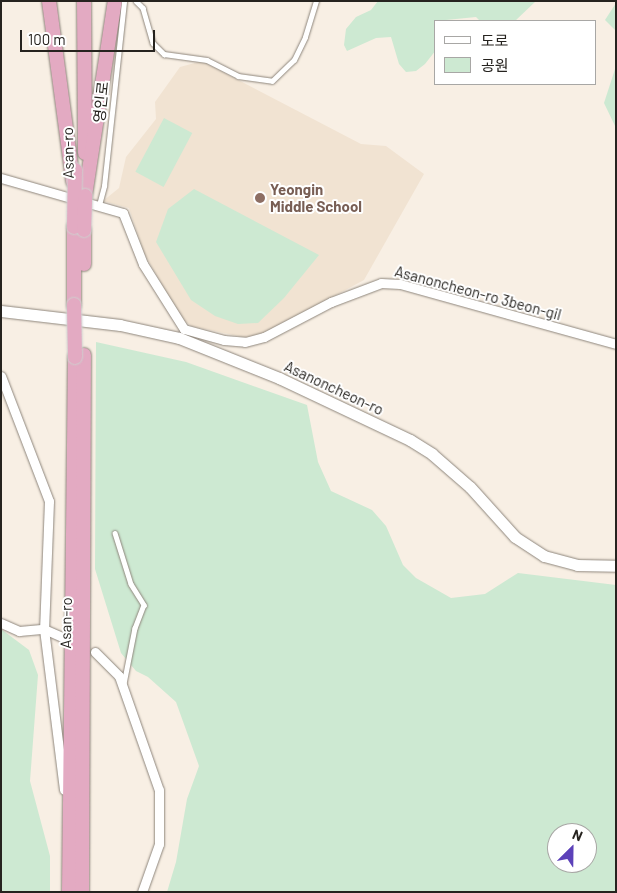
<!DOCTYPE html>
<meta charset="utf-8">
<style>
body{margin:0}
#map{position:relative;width:617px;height:893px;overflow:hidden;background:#f8efe4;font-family:Barlow,"Noto Sans KR",sans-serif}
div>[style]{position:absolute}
.built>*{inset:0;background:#f1e3d2}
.green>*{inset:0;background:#cde9d2;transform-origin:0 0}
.roads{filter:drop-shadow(0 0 1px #8e867c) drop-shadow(0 0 1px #8e867c)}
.service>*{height:4.5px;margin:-2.25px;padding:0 2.25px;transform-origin:2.25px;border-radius:2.25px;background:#fff}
.minor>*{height:9px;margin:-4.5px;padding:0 4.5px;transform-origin:4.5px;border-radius:4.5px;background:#fff}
.secondary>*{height:11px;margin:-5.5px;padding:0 5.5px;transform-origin:5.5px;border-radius:5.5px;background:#fff}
.trunk>*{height:14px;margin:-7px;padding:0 7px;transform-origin:7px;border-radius:7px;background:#e3aac2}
.bridges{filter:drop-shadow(0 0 1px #cfcfce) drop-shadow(0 0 1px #cfcfce)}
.trunk-bridge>*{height:14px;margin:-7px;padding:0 7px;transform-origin:7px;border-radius:7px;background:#e3aac2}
.dots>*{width:14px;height:14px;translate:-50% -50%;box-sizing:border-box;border:2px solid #fff;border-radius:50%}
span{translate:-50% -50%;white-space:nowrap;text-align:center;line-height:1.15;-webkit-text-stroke:4px #fff;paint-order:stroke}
.street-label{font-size:15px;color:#26231f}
.education-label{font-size:15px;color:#785e54;font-weight:700}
.left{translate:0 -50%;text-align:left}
.frame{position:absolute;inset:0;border:2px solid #26231f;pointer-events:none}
.legend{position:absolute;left:434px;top:20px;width:162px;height:65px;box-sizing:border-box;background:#fff;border:1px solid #a8a7a5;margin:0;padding:6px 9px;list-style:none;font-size:15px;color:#26231f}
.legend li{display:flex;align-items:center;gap:10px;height:25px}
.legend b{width:25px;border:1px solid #a8a7a5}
.north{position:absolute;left:547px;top:823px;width:50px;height:50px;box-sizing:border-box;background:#fff;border:1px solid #a8a7a5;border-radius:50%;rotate:23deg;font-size:14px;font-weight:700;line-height:20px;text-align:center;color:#26231f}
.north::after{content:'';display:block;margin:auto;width:18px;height:22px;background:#5c41b9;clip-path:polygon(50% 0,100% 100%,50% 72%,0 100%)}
.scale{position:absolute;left:20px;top:30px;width:135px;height:22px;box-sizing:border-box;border:2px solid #26231f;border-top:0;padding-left:6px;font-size:15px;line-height:18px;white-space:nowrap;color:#26231f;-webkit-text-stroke:4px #fff;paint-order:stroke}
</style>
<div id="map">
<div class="built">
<i style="clip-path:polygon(202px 61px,361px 144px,386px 146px,424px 174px,364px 280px,264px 334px,247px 338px,191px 326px,180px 317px,144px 253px,129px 208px,103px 201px,119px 188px,126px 157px,156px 119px,155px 102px,180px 67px)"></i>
</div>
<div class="green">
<i style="clip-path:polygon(378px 1px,536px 1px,515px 21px,480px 21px,476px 17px,436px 21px,436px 50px,425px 64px,416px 71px,406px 72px,399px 64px,391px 37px,376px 38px,347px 51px,344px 45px,346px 29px,356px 17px,371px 10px)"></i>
<i style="clip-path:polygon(616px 3px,616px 31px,605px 20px)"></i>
<i style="clip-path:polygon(616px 66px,616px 128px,604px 103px)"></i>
<i style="left:164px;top:118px;width:32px;height:61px;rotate:28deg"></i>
<i style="clip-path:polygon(194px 189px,319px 255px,284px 298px,258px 323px,238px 324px,215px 316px,191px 300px,156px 242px,168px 209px)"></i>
<i style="clip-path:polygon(evenodd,96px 342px,186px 362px,307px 405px,318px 462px,331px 491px,372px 510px,386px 526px,403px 565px,416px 578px,451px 598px,485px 594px,518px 573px,616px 585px,616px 892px,167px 892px,176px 862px,187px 799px,199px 766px,176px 702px,148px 677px,136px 671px,121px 653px,95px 569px,96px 342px,557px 833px,587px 833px,587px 863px,557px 863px,557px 833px)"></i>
<i style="clip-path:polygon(1px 629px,29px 650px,38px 675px,30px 781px,50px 856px,50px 892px,1px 892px)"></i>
</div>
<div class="roads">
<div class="service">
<i style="left:136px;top:1px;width:10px;rotate:45deg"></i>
<i style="left:143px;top:8px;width:36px;rotate:74deg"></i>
<i style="left:153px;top:43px;width:16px;rotate:45deg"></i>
<i style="left:164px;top:54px;width:43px;rotate:7.9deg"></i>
<i style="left:207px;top:60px;width:35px;rotate:27deg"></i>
<i style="left:238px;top:76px;width:34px;rotate:8deg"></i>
<i style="left:272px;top:81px;width:30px;rotate:-44deg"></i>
<i style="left:294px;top:60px;width:25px;rotate:-64deg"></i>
<i style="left:305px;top:37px;width:38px;rotate:-73deg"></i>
<i style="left:99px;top:205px;width:20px;rotate:-75deg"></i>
<i style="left:104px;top:186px;width:186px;rotate:-83.8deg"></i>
<i style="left:115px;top:533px;width:53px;rotate:72.6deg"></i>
<i style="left:131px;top:584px;width:25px;rotate:58deg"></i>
<i style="left:144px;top:605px;width:25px;rotate:111deg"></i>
<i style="left:135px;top:628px;width:57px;rotate:101.1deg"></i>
</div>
<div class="minor">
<i style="left:1px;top:178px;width:127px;rotate:16deg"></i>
<i style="left:123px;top:213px;width:55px;rotate:68.6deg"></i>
<i style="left:143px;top:264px;width:77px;rotate:57.8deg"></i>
<i style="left:184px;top:329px;width:41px;rotate:15.4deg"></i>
<i style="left:224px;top:340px;width:21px;rotate:5deg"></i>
<i style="left:245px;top:342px;width:20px;rotate:-15deg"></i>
<i style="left:264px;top:337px;width:76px;rotate:-27.6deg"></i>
<i style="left:331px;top:302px;width:53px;rotate:-20.8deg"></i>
<i style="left:381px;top:283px;width:19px;rotate:3deg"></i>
<i style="left:400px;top:284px;width:224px;rotate:15.5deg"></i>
<i style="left:1px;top:376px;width:134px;rotate:69deg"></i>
<i style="left:49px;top:501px;width:128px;rotate:92.2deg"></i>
<i style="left:44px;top:629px;width:162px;rotate:82.9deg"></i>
<i style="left:1px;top:623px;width:20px;rotate:24deg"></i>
<i style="left:19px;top:631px;width:25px;rotate:-5deg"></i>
<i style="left:44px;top:629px;width:22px;rotate:24deg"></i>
<i style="left:95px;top:652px;width:34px;rotate:45deg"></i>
<i style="left:119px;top:676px;width:121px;rotate:70.7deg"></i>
<i style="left:159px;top:790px;width:54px;rotate:90deg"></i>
<i style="left:159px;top:844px;width:51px;rotate:109.5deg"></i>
</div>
<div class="secondary">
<i style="left:1px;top:311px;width:120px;rotate:6.7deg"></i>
<i style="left:120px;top:325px;width:60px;rotate:12.4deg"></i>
<i style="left:179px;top:338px;width:108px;rotate:21.8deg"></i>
<i style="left:279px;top:378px;width:145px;rotate:25.3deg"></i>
<i style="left:410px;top:440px;width:26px;rotate:32deg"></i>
<i style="left:432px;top:454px;width:50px;rotate:41deg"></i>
<i style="left:470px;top:487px;width:67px;rotate:48deg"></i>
<i style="left:515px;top:537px;width:35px;rotate:33deg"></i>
<i style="left:544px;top:556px;width:34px;rotate:15deg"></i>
<i style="left:577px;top:565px;width:39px;rotate:1deg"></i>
</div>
<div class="trunk">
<i style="left:49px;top:1px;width:182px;rotate:82.4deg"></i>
<i style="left:84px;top:1px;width:152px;rotate:89.6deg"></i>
<i style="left:85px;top:196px;width:197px;rotate:-81.3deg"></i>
<i style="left:84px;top:264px;width:34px;rotate:-90deg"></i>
<i style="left:74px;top:305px;width:78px;rotate:-90deg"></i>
<i style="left:69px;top:892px;width:535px;rotate:-89.36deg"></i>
<i style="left:82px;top:892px;width:537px;rotate:-89.79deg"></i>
</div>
</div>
<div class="bridges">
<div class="trunk-bridge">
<i style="left:74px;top:227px;width:57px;rotate:-89deg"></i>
<i style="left:84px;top:230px;width:34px;rotate:-88deg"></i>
<i style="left:74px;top:305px;width:52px;rotate:88.9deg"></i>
</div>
</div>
<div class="dots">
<i style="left:260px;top:198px;background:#8d6e63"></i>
</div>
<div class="street-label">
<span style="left:101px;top:102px;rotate:-84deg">영인로</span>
<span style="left:68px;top:153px;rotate:-91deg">Asan-ro</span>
<span style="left:478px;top:293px;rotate:15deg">Asanoncheon-ro 3beon-gil</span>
<span style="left:334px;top:388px;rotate:25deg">Asanoncheon-ro</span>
<span style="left:66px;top:623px;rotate:-89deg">Asan-ro</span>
</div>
<div class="education-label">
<span class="left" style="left:270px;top:198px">Yeongin<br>Middle School</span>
</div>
<div class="frame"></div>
<ul class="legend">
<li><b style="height:6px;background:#fff"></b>도로</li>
<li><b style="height:14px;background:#cde9d2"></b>공원</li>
</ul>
<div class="north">N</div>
<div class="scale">100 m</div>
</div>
